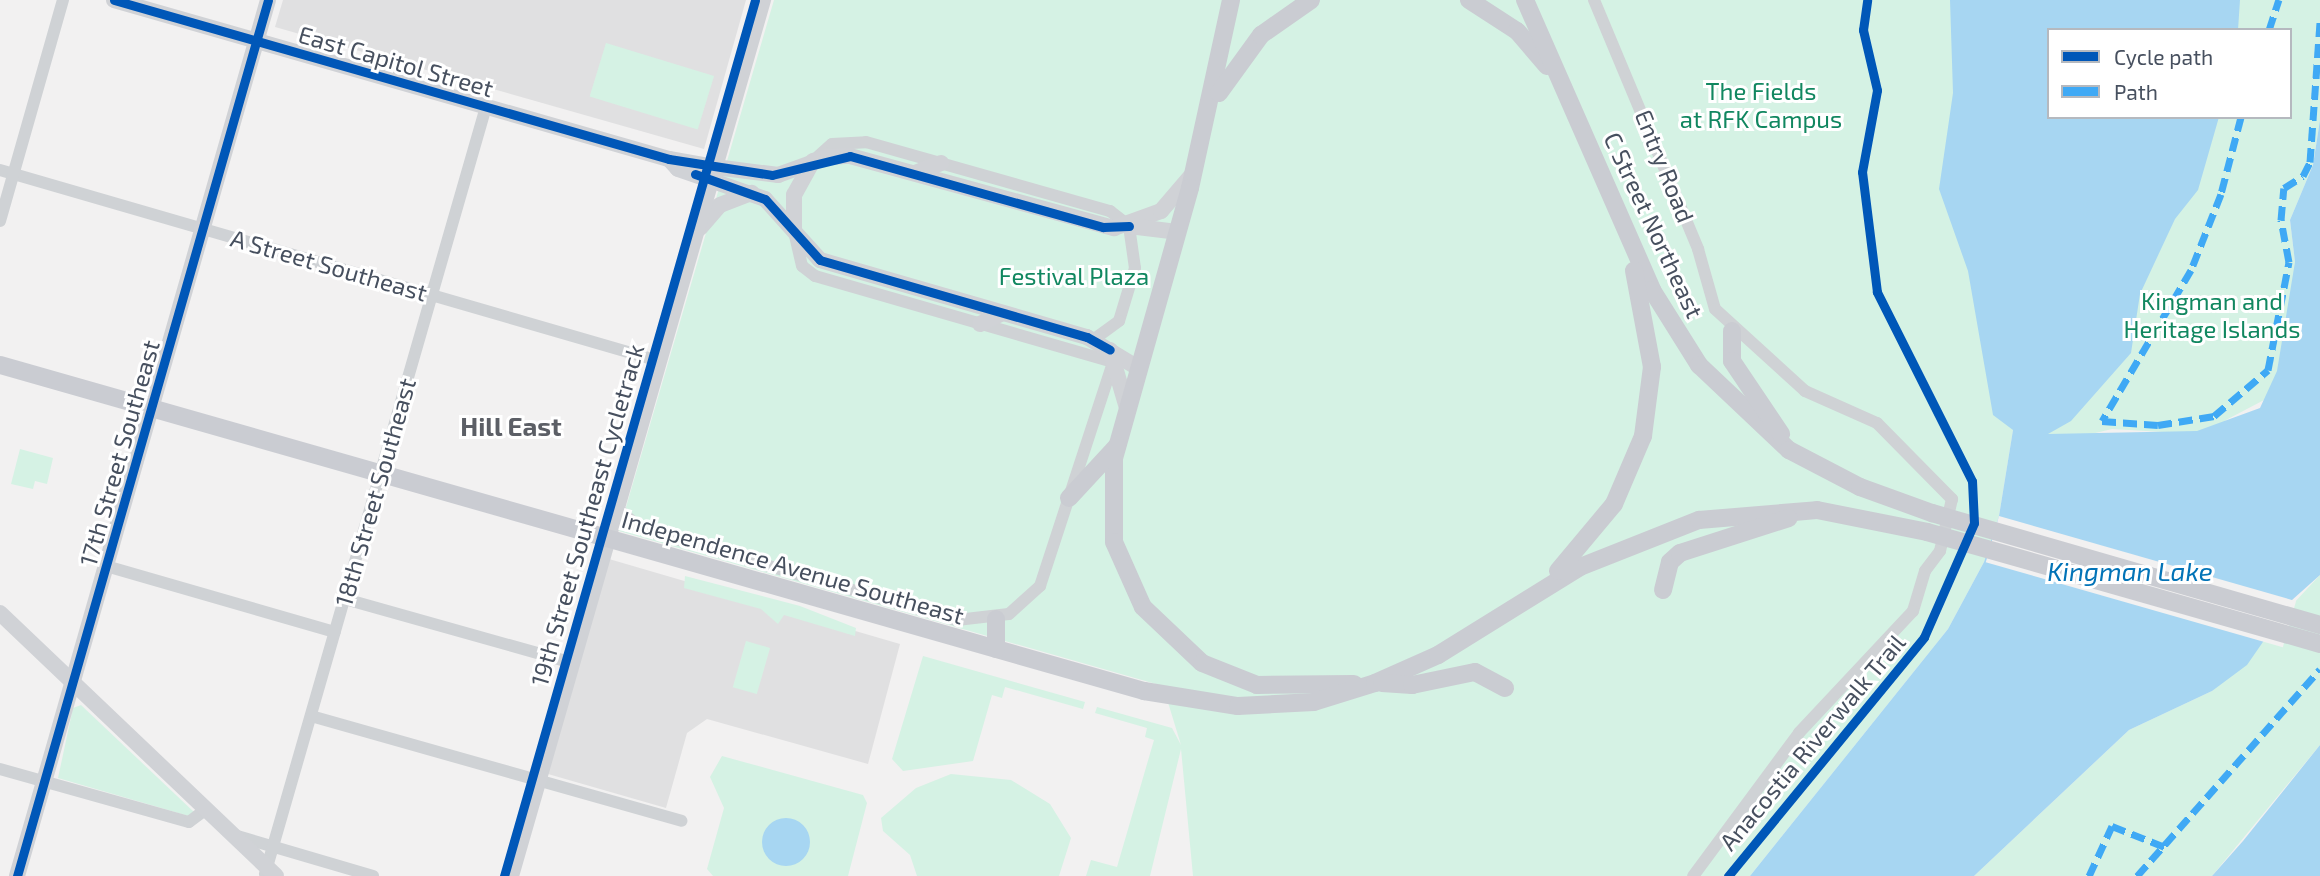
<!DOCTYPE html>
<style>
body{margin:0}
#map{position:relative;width:2320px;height:876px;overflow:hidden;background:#f2f1f1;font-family:"Exo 2",sans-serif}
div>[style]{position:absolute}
.education>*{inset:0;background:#e0e0e1}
.green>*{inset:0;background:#d5f2e4;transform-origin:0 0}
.water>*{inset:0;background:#a7d6f2}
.round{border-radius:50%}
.pier>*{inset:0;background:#f2f1f1;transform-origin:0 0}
.street>*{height:12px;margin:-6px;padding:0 6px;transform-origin:6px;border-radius:6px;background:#cfd2d5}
.secondary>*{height:16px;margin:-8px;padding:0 8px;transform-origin:8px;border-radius:8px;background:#d0d2d6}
.primary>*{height:18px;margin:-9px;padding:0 9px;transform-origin:9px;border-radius:9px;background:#caccd2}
.primary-bridge>*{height:18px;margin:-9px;padding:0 9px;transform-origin:9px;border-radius:9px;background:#caccd2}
.quiet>*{height:7px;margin-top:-3.5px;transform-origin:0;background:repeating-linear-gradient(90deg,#3fa9f5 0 14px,transparent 0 21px)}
.cycleway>*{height:9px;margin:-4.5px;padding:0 4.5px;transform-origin:4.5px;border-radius:4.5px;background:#0057b8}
span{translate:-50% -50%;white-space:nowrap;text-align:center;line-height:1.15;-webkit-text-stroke:6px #fff;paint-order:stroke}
.street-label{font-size:24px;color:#47505f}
.park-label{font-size:24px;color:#118760}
.neighbourhood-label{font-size:26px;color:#5c5f66;font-weight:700}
.water-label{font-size:26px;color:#0273b7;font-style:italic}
.legend{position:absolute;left:2047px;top:28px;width:245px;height:91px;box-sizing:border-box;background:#fff;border:2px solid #b5b9bf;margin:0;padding:9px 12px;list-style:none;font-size:21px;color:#47505f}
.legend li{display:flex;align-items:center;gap:14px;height:35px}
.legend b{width:35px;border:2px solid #b5b9bf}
</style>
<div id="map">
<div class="education">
<i style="clip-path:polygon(283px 0,746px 0,704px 149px,275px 27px)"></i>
<i style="clip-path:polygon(609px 559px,900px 644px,868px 764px,707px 719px,687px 733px,666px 808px,548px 774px)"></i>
</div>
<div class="green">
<i style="clip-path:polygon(774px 0,1999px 0,1962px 213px,2013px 430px,1999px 516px,1984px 562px,1948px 629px,1750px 876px,1193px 876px,1181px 749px,1150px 876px,1086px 876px,1091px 860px,1117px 867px,1154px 740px,1145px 737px,1147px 728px,1095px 713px,1097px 707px,1172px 728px,1181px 745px,1163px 686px,619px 531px)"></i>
<i style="clip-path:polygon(2113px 0,2320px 0,2320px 120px,2313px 165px,2290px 220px,2295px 262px,2285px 389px,2226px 420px,2214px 435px,2112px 429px,2054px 443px,2045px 432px,2056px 117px,2290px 117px,2290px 30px,2128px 30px)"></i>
<i style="left:606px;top:43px;width:113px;height:56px;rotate:17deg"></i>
<i style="clip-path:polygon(20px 449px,53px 458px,47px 484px,35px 481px,33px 489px,11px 484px)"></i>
<i style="clip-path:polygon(2320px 575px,2320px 745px,2212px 876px,1974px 876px,2129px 730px,2212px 691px)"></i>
<i style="clip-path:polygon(685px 576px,800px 606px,856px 628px,855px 636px,784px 615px,778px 624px,761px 609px,684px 588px)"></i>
<i style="left:746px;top:641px;width:25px;height:48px;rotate:16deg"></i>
<i style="clip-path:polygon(923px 656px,1085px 702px,1083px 709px,1005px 687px,1002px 698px,992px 695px,973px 761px,903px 771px,892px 759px)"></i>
<i style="clip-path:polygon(81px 705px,195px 813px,192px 817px,58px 778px,73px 708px)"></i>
<i style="clip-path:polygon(722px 756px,863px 795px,867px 803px,848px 876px,713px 876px,707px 869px,724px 808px,710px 777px)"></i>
<i style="clip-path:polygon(951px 774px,1011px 780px,1050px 804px,1071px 838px,1059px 876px,917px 876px,910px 855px,883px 831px,881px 818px,916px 788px)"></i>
</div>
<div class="water">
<i style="clip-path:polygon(1950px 0,2240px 0,2238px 30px,2049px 30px,2049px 117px,2219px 117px,2198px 190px,2175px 219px,2140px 294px,2131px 353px,2071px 421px,2048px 434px,2197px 431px,2260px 408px,2277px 371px,2295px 262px,2290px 220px,2313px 165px,2320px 120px,2320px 575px,2292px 600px,2247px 665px,2212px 691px,2129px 730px,1974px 876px,1750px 876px,1948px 629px,1984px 562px,1999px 516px,2013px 430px,1993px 415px,1968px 271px,1939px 189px,1953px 93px)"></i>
<i style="clip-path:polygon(2320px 745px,2320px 876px,2212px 876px,2243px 841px)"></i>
<i class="round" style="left:762px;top:818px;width:48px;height:48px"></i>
</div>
<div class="pier">
<i style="left:1999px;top:516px;width:309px;height:48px;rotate:16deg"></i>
</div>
<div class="street">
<i style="left:1594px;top:0;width:270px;rotate:67.3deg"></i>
<i style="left:1698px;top:249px;width:62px;rotate:74.2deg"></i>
<i style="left:1715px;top:309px;width:122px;rotate:42.3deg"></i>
<i style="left:1805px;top:391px;width:79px;rotate:24deg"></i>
<i style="left:1877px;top:423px;width:107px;rotate:45.4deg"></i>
<i style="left:1952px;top:499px;width:53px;rotate:103deg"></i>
<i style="left:1940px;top:551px;width:25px;rotate:127deg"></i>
<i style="left:1925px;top:571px;width:42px;rotate:106.7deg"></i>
<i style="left:1913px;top:611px;width:167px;rotate:133.1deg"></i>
<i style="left:1799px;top:733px;width:178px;rotate:126.5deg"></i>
<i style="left:813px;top:161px;width:25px;rotate:-42deg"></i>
<i style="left:832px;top:144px;width:34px;rotate:-3deg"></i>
<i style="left:866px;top:142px;width:254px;rotate:15.8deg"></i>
<i style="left:1110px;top:211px;width:24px;rotate:38deg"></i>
<i style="left:1129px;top:226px;width:42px;rotate:81.9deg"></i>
<i style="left:1135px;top:268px;width:55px;rotate:106.8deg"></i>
<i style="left:1119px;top:321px;width:32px;rotate:144deg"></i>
<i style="left:0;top:170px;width:686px;rotate:16.16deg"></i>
<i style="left:0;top:221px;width:230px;rotate:-74.1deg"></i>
<i style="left:617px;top:508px;width:32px;rotate:41deg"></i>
<i style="left:641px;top:529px;width:329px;rotate:16.1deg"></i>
<i style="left:957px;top:620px;width:52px;rotate:-6.6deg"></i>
<i style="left:1009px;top:614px;width:42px;rotate:-42.1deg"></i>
<i style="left:1040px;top:586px;width:236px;rotate:-71.9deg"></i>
<i style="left:1113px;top:362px;width:310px;rotate:-163.9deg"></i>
<i style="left:815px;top:276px;width:16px;rotate:-142deg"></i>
<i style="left:802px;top:266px;width:32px;rotate:-103deg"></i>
<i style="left:106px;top:566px;width:238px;rotate:16.1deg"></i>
<i style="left:345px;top:599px;width:237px;rotate:15.7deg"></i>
<i style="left:311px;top:716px;width:385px;rotate:15.8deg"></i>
<i style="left:0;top:769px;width:196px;rotate:15.7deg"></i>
<i style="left:189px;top:822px;width:21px;rotate:-37deg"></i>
<i style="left:234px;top:835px;width:145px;rotate:16.4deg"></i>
<i style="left:265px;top:874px;width:798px;rotate:-73.93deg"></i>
</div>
<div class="secondary">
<i style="left:114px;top:0;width:577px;rotate:15.99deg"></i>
<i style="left:669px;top:159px;width:47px;rotate:9.9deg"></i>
<i style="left:715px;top:167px;width:64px;rotate:7.2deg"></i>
<i style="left:778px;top:175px;width:53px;rotate:-19.8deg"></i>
<i style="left:828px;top:157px;width:22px;rotate:-3deg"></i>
<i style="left:850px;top:156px;width:274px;rotate:15.3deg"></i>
<i style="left:1114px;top:228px;width:50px;rotate:-19.9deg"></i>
<i style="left:1161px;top:211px;width:46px;rotate:-49.4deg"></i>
<i style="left:669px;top:159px;width:13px;rotate:48deg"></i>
<i style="left:678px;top:169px;width:92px;rotate:19deg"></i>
<i style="left:765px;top:199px;width:82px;rotate:48deg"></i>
<i style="left:820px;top:260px;width:278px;rotate:16.1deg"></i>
<i style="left:1087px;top:337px;width:60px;rotate:31.3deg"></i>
<i style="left:915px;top:173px;width:28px;rotate:-21deg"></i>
<i style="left:1129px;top:226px;width:48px;rotate:7.1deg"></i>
<i style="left:700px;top:228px;width:30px;rotate:-49deg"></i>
<i style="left:720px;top:205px;width:34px;rotate:-21deg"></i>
<i style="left:794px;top:230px;width:35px;rotate:-90deg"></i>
<i style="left:794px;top:195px;width:39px;rotate:-61deg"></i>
<i style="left:980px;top:324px;width:25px;rotate:-26deg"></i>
<i style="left:1110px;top:350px;width:60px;rotate:73.7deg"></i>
<i style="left:0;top:613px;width:381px;rotate:43.6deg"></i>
<i style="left:17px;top:876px;width:911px;rotate:-74.01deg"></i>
<i style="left:511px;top:876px;width:912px;rotate:-73.95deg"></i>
</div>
<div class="primary">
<i style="left:1231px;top:0;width:192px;rotate:102.3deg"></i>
<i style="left:1190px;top:188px;width:280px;rotate:105.7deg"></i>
<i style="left:1114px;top:458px;width:84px;rotate:90deg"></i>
<i style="left:1114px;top:542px;width:71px;rotate:66deg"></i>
<i style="left:1143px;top:607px;width:81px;rotate:43.5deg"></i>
<i style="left:1202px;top:663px;width:59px;rotate:21.8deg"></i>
<i style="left:1257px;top:685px;width:97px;rotate:-0.6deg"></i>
<i style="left:1469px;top:0;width:57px;rotate:32.9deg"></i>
<i style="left:1517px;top:31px;width:46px;rotate:49.4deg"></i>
<i style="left:1525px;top:0;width:317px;rotate:66.3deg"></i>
<i style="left:1652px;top:290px;width:89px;rotate:57.9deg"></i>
<i style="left:1699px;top:365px;width:124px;rotate:43.4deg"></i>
<i style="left:1789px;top:450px;width:80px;rotate:27.5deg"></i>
<i style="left:1860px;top:487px;width:77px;rotate:19.9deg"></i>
<i style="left:1219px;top:93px;width:72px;rotate:-54.1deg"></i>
<i style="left:1261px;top:35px;width:61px;rotate:-35deg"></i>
<i style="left:1732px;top:331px;width:30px;rotate:90deg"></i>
<i style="left:1732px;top:361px;width:88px;rotate:56.1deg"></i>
<i style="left:0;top:365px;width:1190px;rotate:15.91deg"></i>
<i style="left:1144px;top:691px;width:95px;rotate:9.1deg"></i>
<i style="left:1238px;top:706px;width:76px;rotate:-3deg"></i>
<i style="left:1314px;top:702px;width:64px;rotate:-17.3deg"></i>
<i style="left:1375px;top:683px;width:69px;rotate:-24deg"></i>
<i style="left:1438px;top:655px;width:167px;rotate:-31.8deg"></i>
<i style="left:1580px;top:567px;width:128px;rotate:-21.6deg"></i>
<i style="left:1699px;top:520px;width:118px;rotate:-4.8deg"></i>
<i style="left:1817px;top:510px;width:112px;rotate:11.3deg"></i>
<i style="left:1069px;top:498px;width:71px;rotate:-47.3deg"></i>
<i style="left:1558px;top:571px;width:87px;rotate:-50.1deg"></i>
<i style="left:1614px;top:504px;width:74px;rotate:-66.9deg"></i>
<i style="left:1643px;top:436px;width:70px;rotate:-82.6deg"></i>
<i style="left:1652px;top:367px;width:98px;rotate:-100.6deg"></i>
<i style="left:1663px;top:590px;width:29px;rotate:-76deg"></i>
<i style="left:1670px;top:562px;width:13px;rotate:-42deg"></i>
<i style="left:1680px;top:553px;width:114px;rotate:-17.8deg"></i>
<i style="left:996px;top:619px;width:30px;rotate:90deg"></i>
<i style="left:1382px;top:683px;width:30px;rotate:4deg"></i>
<i style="left:1412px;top:685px;width:64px;rotate:-11.7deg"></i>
<i style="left:1475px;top:672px;width:34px;rotate:28deg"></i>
</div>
<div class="primary-bridge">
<i style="left:1932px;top:513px;width:404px;rotate:16.1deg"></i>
<i style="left:1927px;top:532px;width:409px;rotate:15.9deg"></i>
</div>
<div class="quiet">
<i style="left:2269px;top:30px;width:32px;rotate:-72deg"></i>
<i style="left:2241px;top:117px;width:80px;rotate:104.6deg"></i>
<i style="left:2221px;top:194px;width:82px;rotate:111.5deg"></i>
<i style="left:2191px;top:270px;width:175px;rotate:120.5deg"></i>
<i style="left:2102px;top:421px;width:56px;rotate:4.1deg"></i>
<i style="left:2158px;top:425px;width:57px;rotate:-9.1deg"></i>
<i style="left:2214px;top:416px;width:71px;rotate:-40.4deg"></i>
<i style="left:2268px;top:370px;width:110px;rotate:-79deg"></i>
<i style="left:2289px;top:262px;width:43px;rotate:-100.8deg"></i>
<i style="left:2281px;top:220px;width:32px;rotate:-85deg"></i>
<i style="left:2284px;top:188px;width:22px;rotate:-32deg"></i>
<i style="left:2303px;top:176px;width:16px;rotate:-63deg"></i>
<i style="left:2310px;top:162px;width:140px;rotate:-85.9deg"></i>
<i style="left:2089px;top:876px;width:55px;rotate:-65.3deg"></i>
<i style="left:2112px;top:826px;width:57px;rotate:21.6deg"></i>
<i style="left:2137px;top:876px;width:276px;rotate:-48.5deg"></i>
</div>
<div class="cycleway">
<i style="left:114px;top:0;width:577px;rotate:15.99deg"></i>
<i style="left:669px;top:159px;width:104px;rotate:8.8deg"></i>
<i style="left:772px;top:175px;width:80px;rotate:-13.7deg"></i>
<i style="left:850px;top:156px;width:263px;rotate:15.7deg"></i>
<i style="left:1103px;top:227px;width:26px;rotate:-2deg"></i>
<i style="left:695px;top:174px;width:74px;rotate:19.7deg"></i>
<i style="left:765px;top:199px;width:82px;rotate:48deg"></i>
<i style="left:820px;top:260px;width:278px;rotate:16.1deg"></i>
<i style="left:1087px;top:337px;width:26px;rotate:29deg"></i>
<i style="left:17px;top:876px;width:911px;rotate:-74.01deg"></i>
<i style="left:504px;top:876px;width:911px;rotate:-74.01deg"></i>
<i style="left:1728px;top:876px;width:309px;rotate:-50.6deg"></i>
<i style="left:1924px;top:637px;width:124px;rotate:-66.3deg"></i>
<i style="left:1974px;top:523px;width:42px;rotate:-92.7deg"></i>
<i style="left:1972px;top:481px;width:212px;rotate:-116.7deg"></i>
<i style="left:1877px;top:292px;width:121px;rotate:-97.1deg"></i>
<i style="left:1862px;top:172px;width:83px;rotate:-79.6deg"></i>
<i style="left:1877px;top:90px;width:62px;rotate:-103.1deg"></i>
<i style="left:1863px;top:30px;width:30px;rotate:-82deg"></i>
</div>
<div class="street-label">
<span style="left:396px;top:61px;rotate:16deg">East Capitol Street</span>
<span style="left:1665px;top:166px;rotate:68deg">Entry Road</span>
<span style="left:1654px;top:225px;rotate:65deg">C Street Northeast</span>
<span style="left:329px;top:265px;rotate:16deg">A Street Southeast</span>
<span style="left:119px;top:453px;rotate:-74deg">17th Street Southeast</span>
<span style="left:375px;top:492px;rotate:-74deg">18th Street Southeast</span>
<span style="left:587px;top:515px;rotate:-74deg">19th Street Southeast Cycletrack</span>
<span style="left:793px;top:567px;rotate:16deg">Independence Avenue Southeast</span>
<span style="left:1812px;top:742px;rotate:-50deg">Anacostia Riverwalk Trail</span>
</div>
<div class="park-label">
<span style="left:1761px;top:105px">The Fields<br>at RFK Campus</span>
<span style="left:1074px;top:276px">Festival Plaza</span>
<span style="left:2212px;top:315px">Kingman and<br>Heritage Islands</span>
</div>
<div class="neighbourhood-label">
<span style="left:511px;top:426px">Hill East</span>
</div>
<div class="water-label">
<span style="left:2130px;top:571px">Kingman Lake</span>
</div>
<ul class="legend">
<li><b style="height:9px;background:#0057b8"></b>Cycle path</li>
<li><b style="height:9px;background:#3fa9f5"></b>Path</li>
</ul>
</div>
